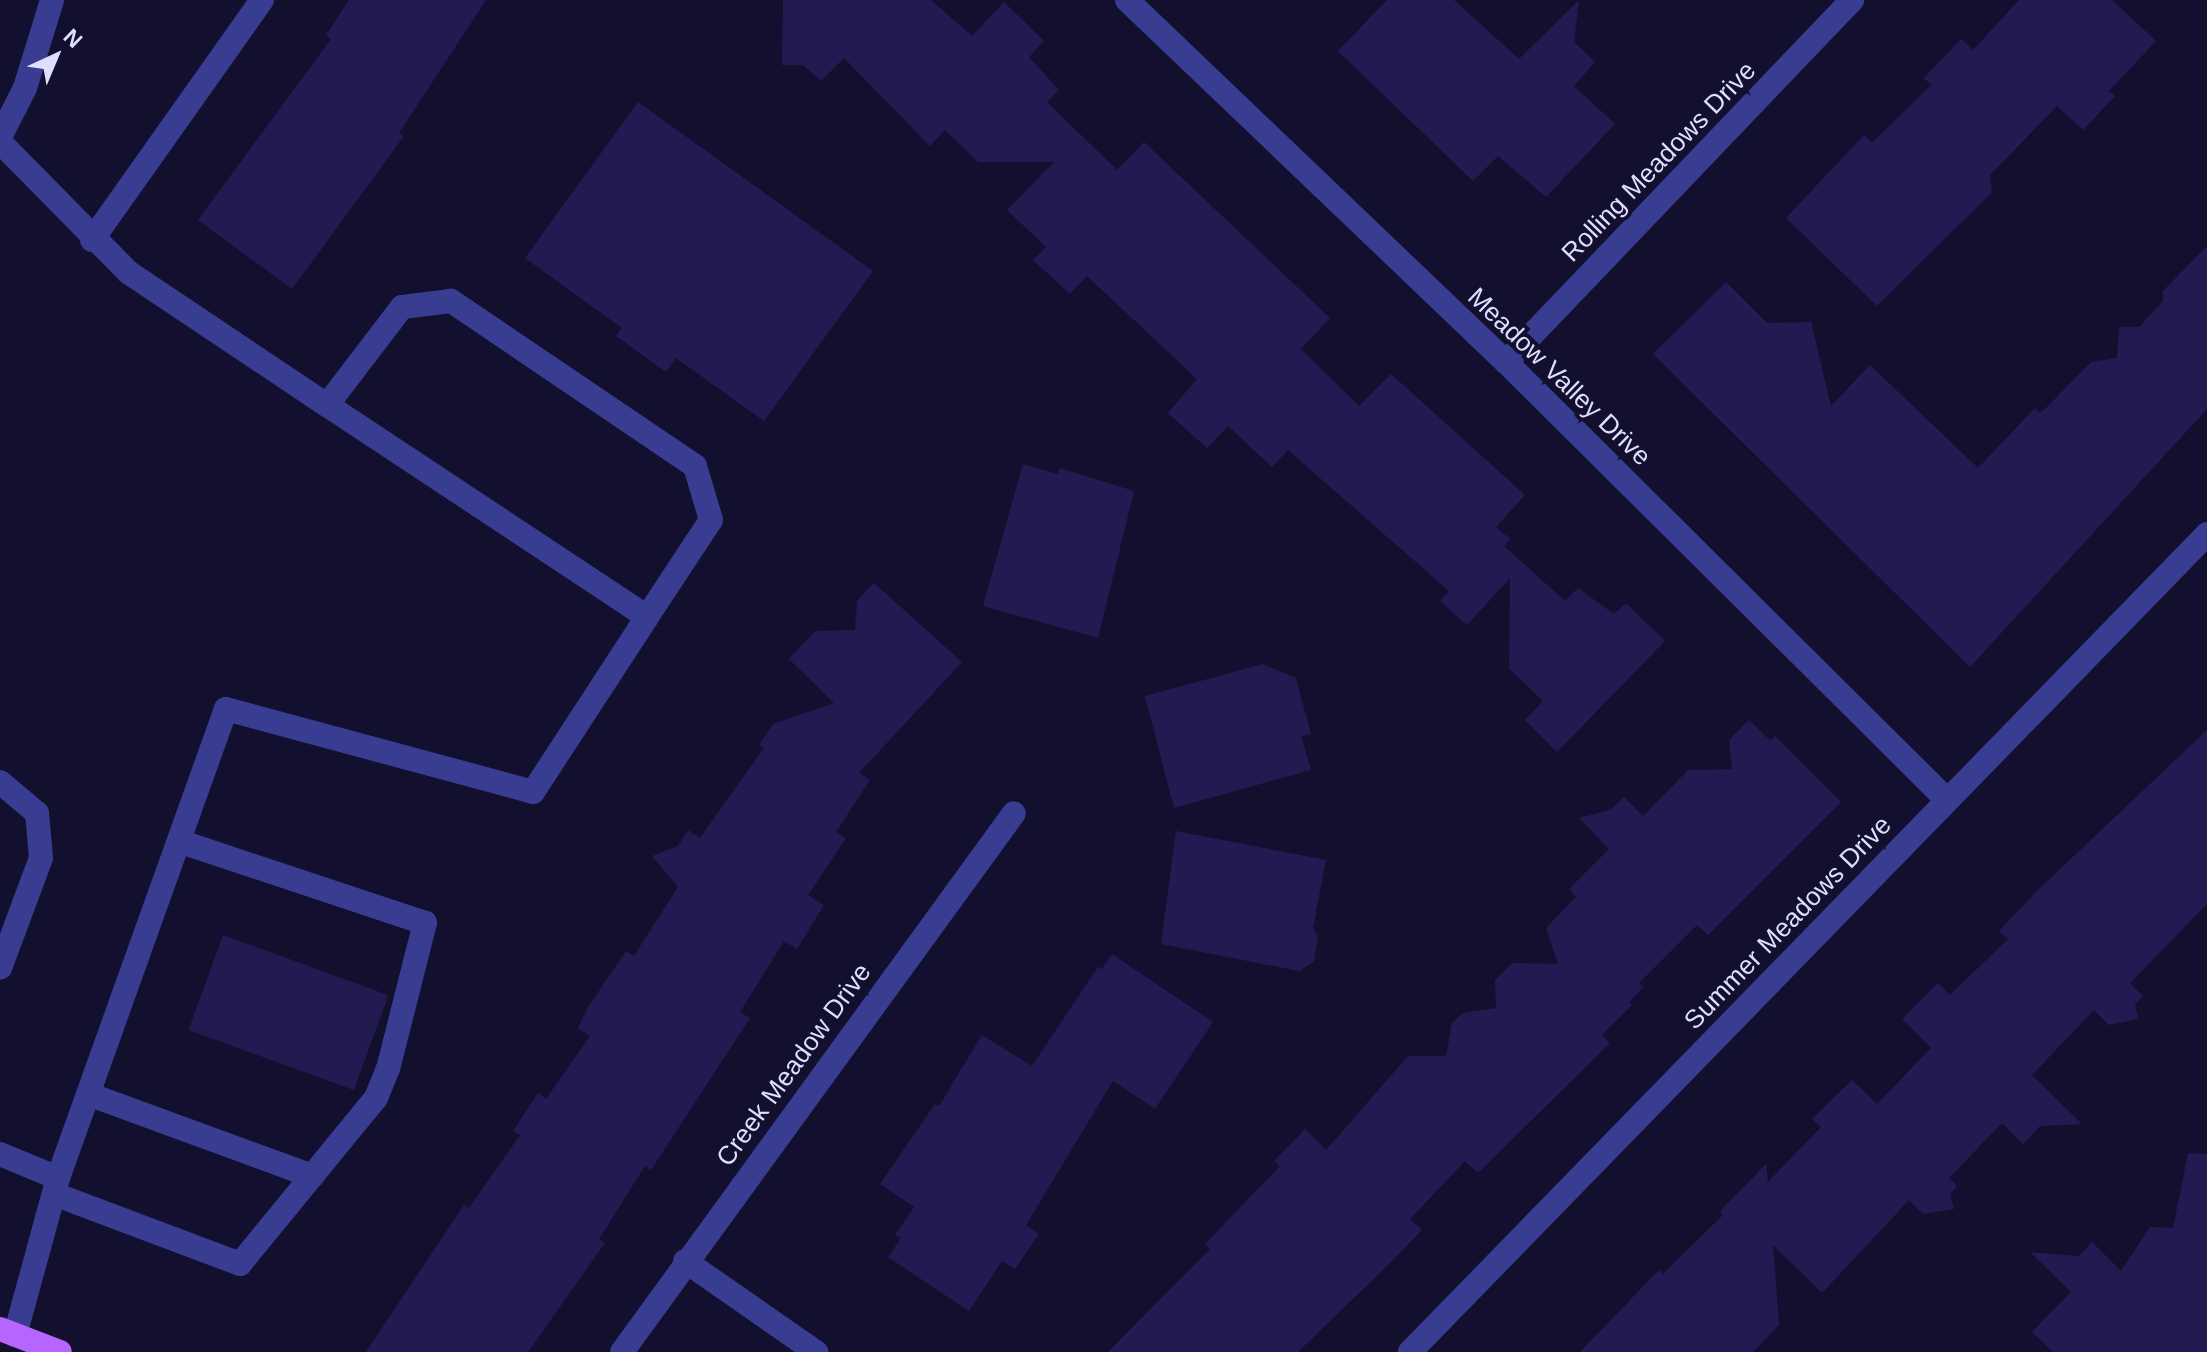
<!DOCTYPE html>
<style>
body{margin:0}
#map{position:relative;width:2207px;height:1352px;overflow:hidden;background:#13102f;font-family:Helvetica,sans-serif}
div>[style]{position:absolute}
.building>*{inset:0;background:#211b52;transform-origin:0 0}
.minor>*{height:24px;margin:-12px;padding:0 12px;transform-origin:12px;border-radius:12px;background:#383d91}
.major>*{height:24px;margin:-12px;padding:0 12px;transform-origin:12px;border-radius:12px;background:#b765ff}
span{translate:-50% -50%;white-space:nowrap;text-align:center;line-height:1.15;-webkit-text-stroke:8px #13102f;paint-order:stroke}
.street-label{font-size:26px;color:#dfdeff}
.north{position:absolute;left:16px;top:16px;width:80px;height:80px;-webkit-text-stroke:6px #13102f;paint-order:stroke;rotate:44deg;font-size:22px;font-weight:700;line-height:32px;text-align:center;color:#dfdeff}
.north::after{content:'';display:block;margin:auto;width:28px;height:36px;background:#dfdeff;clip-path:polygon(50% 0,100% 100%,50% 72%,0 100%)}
</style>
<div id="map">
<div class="building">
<i style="clip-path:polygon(349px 0,486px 0,399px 133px,404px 136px,292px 289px,198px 220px,331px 39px,326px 35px)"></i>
<i style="clip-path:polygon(783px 0,931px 0,972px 36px,1004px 2px,1044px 41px,1029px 57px,1059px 90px,1047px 102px,1117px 170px,1144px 142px,1330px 318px,1301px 349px,1359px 406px,1391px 374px,1525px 495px,1496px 527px,1510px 539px,1504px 546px,1565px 601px,1578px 588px,1614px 614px,1626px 603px,1665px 641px,1557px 752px,1525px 720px,1543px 701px,1509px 668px,1510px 578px,1467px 625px,1440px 601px,1449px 591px,1288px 450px,1272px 467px,1228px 426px,1207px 448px,1168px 413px,1197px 379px,1087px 276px,1070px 294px,1033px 260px,1046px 247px,1007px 210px,1054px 162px,978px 162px,945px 130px,930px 146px,844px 58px,821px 81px,803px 65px,782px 65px)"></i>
<i style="clip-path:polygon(1387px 0,1454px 0,1519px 59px,1579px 0,1574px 42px,1595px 62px,1574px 86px,1615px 124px,1546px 197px,1498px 156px,1473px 181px,1338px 51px)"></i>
<i style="clip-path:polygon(2019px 0,2112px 0,2156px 41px,2109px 91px,2115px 96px,2083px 130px,2057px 106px,1990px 175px,1992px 192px,1877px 306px,1786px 218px,1864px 135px,1872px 143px,1931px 85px,1924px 78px,1961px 39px,1973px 50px)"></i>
<i style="clip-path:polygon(638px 102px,873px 271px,764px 421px,676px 358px,666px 372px,616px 336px,622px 328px,525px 258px)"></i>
<i style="clip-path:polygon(2207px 246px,2207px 409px,1970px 667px,1653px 354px,1726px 282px,1767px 323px,1811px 322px,1831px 406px,1870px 365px,1978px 468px,2035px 408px,2040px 413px,2048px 406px,2091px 362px,2117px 358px,2119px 327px,2139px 327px,2163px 301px,2163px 291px)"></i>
<i style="clip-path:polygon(1023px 464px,1058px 474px,1060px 468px,1134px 491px,1098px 638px,983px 606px)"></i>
<i style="clip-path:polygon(874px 583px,962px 662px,859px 773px,870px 780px,836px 832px,846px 838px,808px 895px,824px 905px,797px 949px,784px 941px,740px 1012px,750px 1018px,651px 1170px,645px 1166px,599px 1239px,605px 1243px,528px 1352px,366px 1352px,464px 1205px,469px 1208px,520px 1135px,513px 1131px,538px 1093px,546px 1099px,590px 1036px,578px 1028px,588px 1007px,626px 951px,634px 956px,678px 887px,652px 856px,678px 846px,688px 830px,700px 838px,764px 748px,759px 745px,773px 724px,834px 703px,789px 659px,815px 631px,855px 630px,857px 601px)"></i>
<i style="clip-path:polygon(1263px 664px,1296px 678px,1311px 734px,1301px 736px,1311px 770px,1174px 808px,1145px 696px)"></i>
<i style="clip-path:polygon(1749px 720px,1771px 741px,1775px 736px,1841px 802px,1708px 935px,1697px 925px,1639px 983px,1643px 987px,1629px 1002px,1632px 1005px,1602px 1035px,1610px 1043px,1478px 1173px,1465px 1161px,1410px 1219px,1422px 1230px,1385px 1268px,1298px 1352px,1108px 1352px,1210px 1249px,1205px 1244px,1280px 1166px,1274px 1161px,1305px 1129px,1326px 1150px,1408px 1056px,1446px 1056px,1452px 1023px,1463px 1013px,1496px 1008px,1495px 980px,1512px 963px,1558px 964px,1546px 928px,1576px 897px,1569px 889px,1609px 849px,1579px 818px,1610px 810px,1624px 797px,1643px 816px,1688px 770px,1732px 769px,1729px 740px)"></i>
<i style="clip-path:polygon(2207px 730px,2207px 904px,2130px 983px,2143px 996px,2135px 1004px,2138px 1019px,2109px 1025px,2094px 1010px,2032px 1075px,2082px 1124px,2040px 1126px,2023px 1144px,2002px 1123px,1949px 1178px,1957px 1186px,1950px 1194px,1954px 1209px,1923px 1214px,1909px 1200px,1822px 1293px,1773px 1245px,1779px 1325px,1753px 1352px,1580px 1352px,1659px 1270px,1663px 1274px,1723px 1215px,1720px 1211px,1766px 1164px,1768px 1182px,1821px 1127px,1812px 1119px,1852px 1080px,1877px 1104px,1931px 1048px,1902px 1019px,1938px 983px,1950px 995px,2008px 939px,1999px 931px,2038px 890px)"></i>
<i style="clip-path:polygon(1176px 831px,1326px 860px,1313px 928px,1318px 936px,1314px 961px,1299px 971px,1161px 944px)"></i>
<i style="left:223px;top:935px;width:176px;height:101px;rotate:20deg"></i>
<i style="clip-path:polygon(1112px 954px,1213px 1022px,1155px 1109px,1113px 1081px,1026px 1225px,1039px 1234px,1015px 1269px,1002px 1261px,969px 1311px,888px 1257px,901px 1238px,895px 1235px,914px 1207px,880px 1184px,935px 1104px,939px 1106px,982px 1035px,1032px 1066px,1098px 967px,1102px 969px)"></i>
<i style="clip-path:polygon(2188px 1153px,2207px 1154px,2207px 1352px,2053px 1352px,2032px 1332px,2071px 1292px,2030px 1252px,2079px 1256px,2092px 1242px,2121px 1271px,2150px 1227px,2173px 1228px)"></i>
</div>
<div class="minor">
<i style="left:1127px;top:0;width:524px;rotate:43.69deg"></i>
<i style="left:1506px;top:362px;width:620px;rotate:44.8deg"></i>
<i style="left:0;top:137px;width:55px;rotate:-63deg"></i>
<i style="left:25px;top:88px;width:92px;rotate:-72.9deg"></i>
<i style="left:0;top:142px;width:182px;rotate:45.4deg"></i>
<i style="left:128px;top:272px;width:239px;rotate:33.8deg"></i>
<i style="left:327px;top:405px;width:384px;rotate:33.5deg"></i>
<i style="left:647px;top:617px;width:116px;rotate:-56.6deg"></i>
<i style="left:711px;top:520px;width:56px;rotate:-106.5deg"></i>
<i style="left:695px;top:466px;width:295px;rotate:-145.9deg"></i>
<i style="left:451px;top:301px;width:49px;rotate:173deg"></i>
<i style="left:402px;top:307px;width:123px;rotate:127.4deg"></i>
<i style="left:92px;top:240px;width:294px;rotate:-54.7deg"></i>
<i style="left:1506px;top:362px;width:501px;rotate:-46.29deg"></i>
<i style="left:0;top:782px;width:48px;rotate:40deg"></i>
<i style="left:37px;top:813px;width:45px;rotate:84.9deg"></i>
<i style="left:41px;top:858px;width:117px;rotate:110.4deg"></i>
<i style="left:88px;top:1094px;width:239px;rotate:20.1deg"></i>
<i style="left:0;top:1154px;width:63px;rotate:22.5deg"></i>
<i style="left:58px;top:1178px;width:163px;rotate:105.3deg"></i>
<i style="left:58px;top:1178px;width:498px;rotate:-70.3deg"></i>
<i style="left:226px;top:709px;width:318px;rotate:15.1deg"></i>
<i style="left:533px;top:792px;width:209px;rotate:-56.9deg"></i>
<i style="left:54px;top:1194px;width:199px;rotate:20.6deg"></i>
<i style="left:240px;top:1264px;width:215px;rotate:-50.7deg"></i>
<i style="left:376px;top:1098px;width:31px;rotate:-68deg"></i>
<i style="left:388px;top:1069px;width:151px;rotate:-75.8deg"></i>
<i style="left:425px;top:923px;width:259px;rotate:-161.6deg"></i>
<i style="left:685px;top:1261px;width:160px;rotate:34.8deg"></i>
<i style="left:622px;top:1352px;width:666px;rotate:-53.97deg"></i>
<i style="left:1410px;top:1352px;width:1142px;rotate:-45.74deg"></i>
</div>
<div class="major">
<i style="left:0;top:1329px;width:64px;rotate:21deg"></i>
</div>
<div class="street-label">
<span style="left:1659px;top:162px;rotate:-46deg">Rolling Meadows Drive</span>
<span style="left:1559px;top:377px;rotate:44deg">Meadow Valley Drive</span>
<span style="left:1788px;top:923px;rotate:-46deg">Summer Meadows Drive</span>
<span style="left:794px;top:1065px;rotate:-54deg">Creek Meadow Drive</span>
</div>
<div class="north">N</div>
</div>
